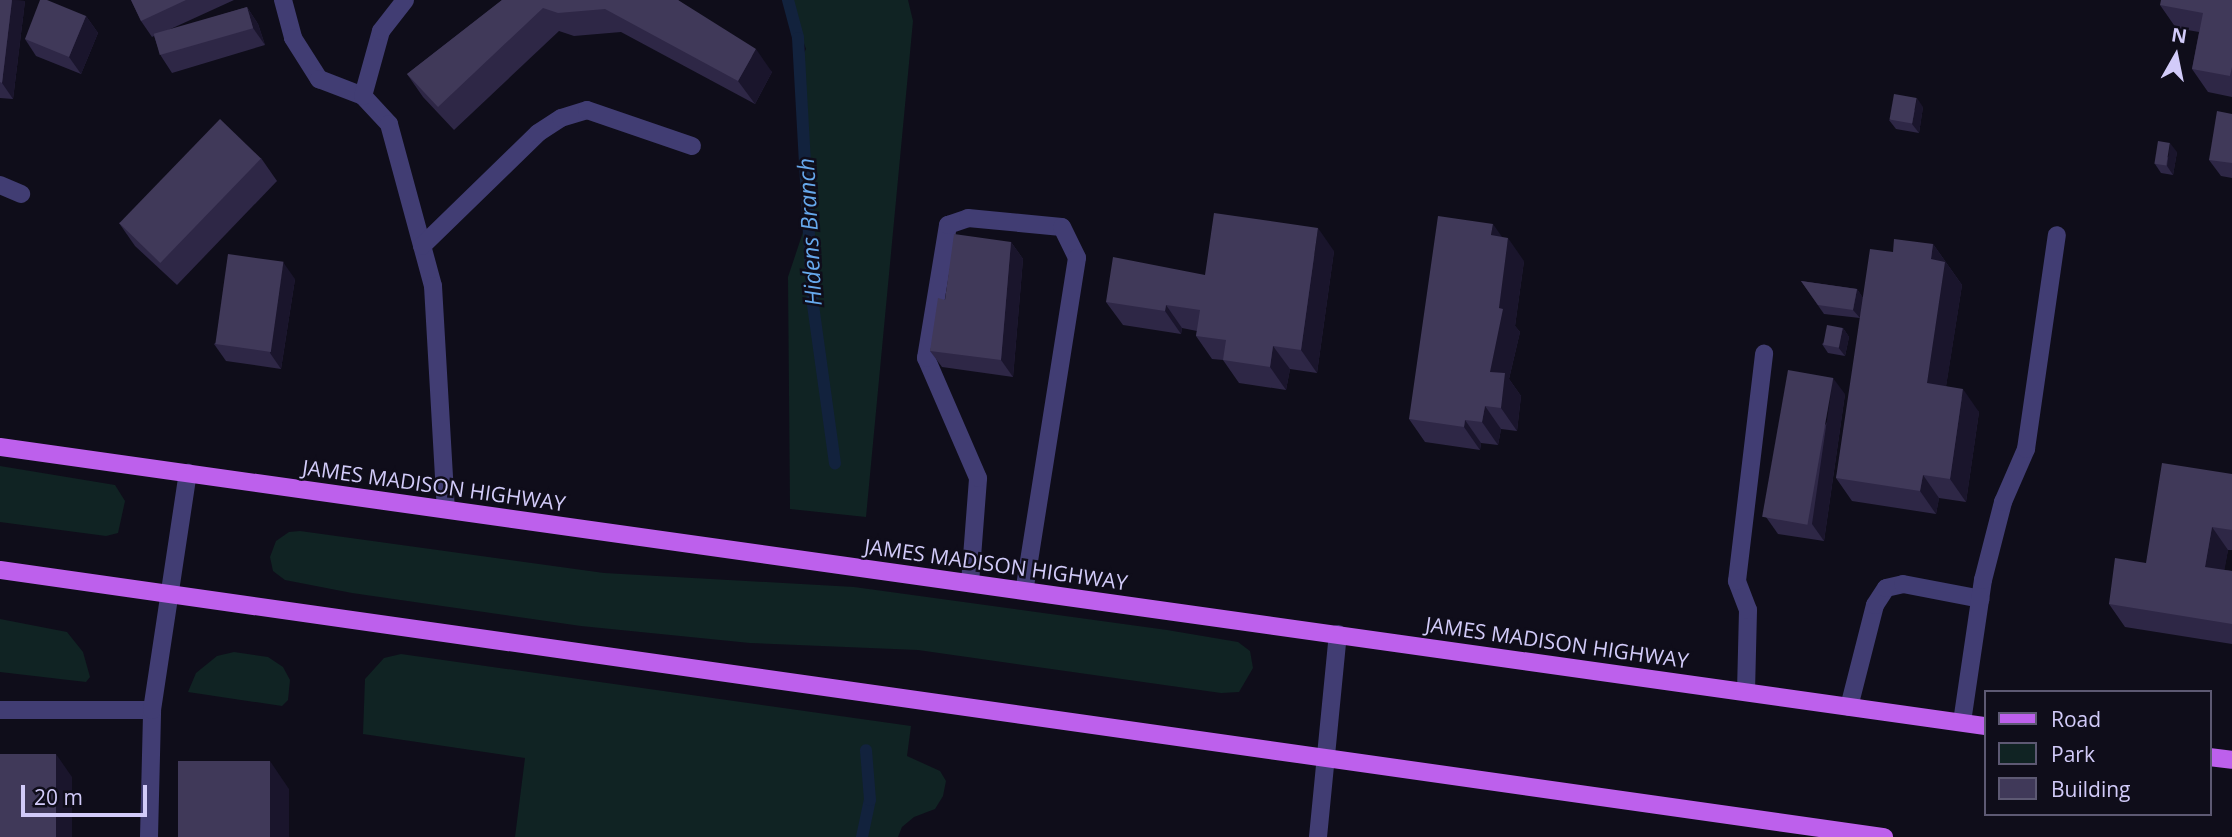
<!DOCTYPE html>
<style>
body{margin:0}
#map{position:relative;width:2232px;height:837px;overflow:hidden;background:#0f0d1a;font-family:"Open Sans",sans-serif}
div>[style]{position:absolute}
.green>*{inset:0;background:#102323}
.stream>*{height:12px;margin:-6px;padding:0 6px;transform-origin:6px;border-radius:6px;background:#12223d}
.minor>*{height:18px;margin:-9px;padding:0 9px;transform-origin:9px;border-radius:9px;background:#413d73}
.major>*{height:18px;margin:-9px;padding:0 9px;transform-origin:9px;border-radius:9px;background:#bd60ec}
.wall>*{inset:0;background:#2e2746}
.shaded-wall>*{inset:0;background:#1a152c}
.building>*{inset:0;background:#403959;transform-origin:0 0}
span{translate:-50% -50%;white-space:nowrap;text-align:center;line-height:1.15;-webkit-text-stroke:5px #0f0d1a;paint-order:stroke}
.street-label{font-size:21px;color:#d2cbf9}
.water-label{font-size:23px;color:#66a8ec;font-style:italic}
.legend{position:absolute;left:1984px;top:690px;width:228px;height:126px;box-sizing:border-box;background:#0f0d1a;border:2px solid #5d5973;margin:0;padding:9px 12px;list-style:none;font-size:21px;color:#d2cbf9}
.legend li{display:flex;align-items:center;gap:14px;height:35px}
.legend b{width:35px;border:2px solid #5d5973}
.north{position:absolute;left:2141px;top:21px;width:70px;height:70px;-webkit-text-stroke:5px #0f0d1a;paint-order:stroke;rotate:9deg;font-size:19px;font-weight:700;line-height:28px;text-align:center;color:#d2cbf9}
.north::after{content:'';display:block;margin:auto;width:24px;height:32px;background:#d2cbf9;clip-path:polygon(50% 0,100% 100%,50% 72%,0 100%)}
.scale{position:absolute;left:21px;top:785px;width:126px;height:32px;box-sizing:border-box;border:4px solid #d2cbf9;border-top:0;padding-left:9px;font-size:21px;line-height:24px;white-space:nowrap;color:#d2cbf9;-webkit-text-stroke:5px #0f0d1a;paint-order:stroke}
</style>
<div id="map">
<div class="green">
<i style="clip-path:polygon(789px 0,908px 0,913px 21px,866px 517px,790px 509px,788px 277px,808px 217px,791px 10px,800px 60px,806px 49px)"></i>
<i style="clip-path:polygon(0 466px,115px 485px,125px 501px,118px 533px,106px 536px,0 522px)"></i>
<i style="clip-path:polygon(300px 531px,604px 573px,854px 587px,1167px 630px,1238px 642px,1250px 651px,1253px 668px,1239px 692px,1221px 693px,918px 650px,750px 643px,581px 626px,352px 593px,285px 580px,273px 571px,270px 557px,276px 541px,289px 532px)"></i>
<i style="clip-path:polygon(0 619px,67px 632px,83px 652px,90px 677px,86px 682px,0 672px)"></i>
<i style="clip-path:polygon(234px 652px,268px 657px,283px 667px,290px 680px,288px 700px,282px 706px,188px 692px,196px 673px,217px 656px)"></i>
<i style="clip-path:polygon(401px 654px,911px 726px,907px 756px,940px 771px,946px 781px,943px 796px,935px 809px,914px 817px,902px 827px,898px 837px,515px 837px,525px 758px,363px 734px,365px 679px,384px 658px)"></i>
</div>
<div class="stream">
<i style="left:788px;top:0;width:39px;rotate:75deg"></i>
<i style="left:798px;top:38px;width:267px;rotate:86.8deg"></i>
<i style="left:813px;top:305px;width:160px;rotate:82.1deg"></i>
<i style="left:862px;top:837px;width:38px;rotate:-78deg"></i>
<i style="left:870px;top:800px;width:50px;rotate:-94.6deg"></i>
</div>
<div class="minor">
<i style="left:283px;top:0;width:39px;rotate:75deg"></i>
<i style="left:293px;top:38px;width:49px;rotate:57.6deg"></i>
<i style="left:319px;top:79px;width:47px;rotate:21.1deg"></i>
<i style="left:363px;top:96px;width:38px;rotate:47deg"></i>
<i style="left:389px;top:124px;width:168px;rotate:74.8deg"></i>
<i style="left:433px;top:286px;width:223px;rotate:86.7deg"></i>
<i style="left:363px;top:96px;width:67px;rotate:-74.5deg"></i>
<i style="left:381px;top:31px;width:39px;rotate:-52deg"></i>
<i style="left:0;top:185px;width:23px;rotate:23deg"></i>
<i style="left:422px;top:246px;width:162px;rotate:-44.2deg"></i>
<i style="left:538px;top:133px;width:27px;rotate:-33deg"></i>
<i style="left:561px;top:118px;width:27px;rotate:-17deg"></i>
<i style="left:587px;top:110px;width:111px;rotate:18.9deg"></i>
<i style="left:970px;top:583px;width:105px;rotate:-85.6deg"></i>
<i style="left:978px;top:478px;width:131px;rotate:-113.4deg"></i>
<i style="left:926px;top:358px;width:135px;rotate:-80.6deg"></i>
<i style="left:948px;top:225px;width:21px;rotate:-19deg"></i>
<i style="left:968px;top:218px;width:94px;rotate:5.5deg"></i>
<i style="left:1062px;top:227px;width:34px;rotate:64deg"></i>
<i style="left:1077px;top:258px;width:337px;rotate:99deg"></i>
<i style="left:1746px;top:692px;width:82px;rotate:-88.6deg"></i>
<i style="left:1748px;top:610px;width:31px;rotate:-111deg"></i>
<i style="left:1737px;top:581px;width:229px;rotate:-83.2deg"></i>
<i style="left:1849px;top:707px;width:105px;rotate:-75.7deg"></i>
<i style="left:1875px;top:605px;width:20px;rotate:-57deg"></i>
<i style="left:1886px;top:588px;width:17px;rotate:-13deg"></i>
<i style="left:1903px;top:584px;width:79px;rotate:10.9deg"></i>
<i style="left:0;top:710px;width:152px"></i>
<i style="left:1962px;top:722px;width:144px;rotate:-81.6deg"></i>
<i style="left:1983px;top:580px;width:81px;rotate:-75.6deg"></i>
<i style="left:2003px;top:502px;width:58px;rotate:-66.5deg"></i>
<i style="left:2026px;top:449px;width:216px;rotate:-81.8deg"></i>
<i style="left:149px;top:837px;width:127px;rotate:-88.6deg"></i>
<i style="left:152px;top:710px;width:240px;rotate:-81.4deg"></i>
<i style="left:1318px;top:837px;width:204px;rotate:-84.4deg"></i>
</div>
<div class="major">
<i style="left:0;top:447px;width:2005px;rotate:8deg"></i>
<i style="left:0;top:570px;width:1903px;rotate:8.07deg"></i>
<i style="left:2209px;top:757px;width:23px;rotate:7deg"></i>
</div>
<div class="wall">
<i style="clip-path:polygon(0 0,25px 1px,13px 99px,0 98px)"></i>
<i style="clip-path:polygon(131px 0,234px 0,164px 32px,247px 7px,258px 24px,265px 45px,172px 73px,161px 56px,154px 36px,152px 37px,141px 21px)"></i>
<i style="clip-path:polygon(502px 0,678px 0,772px 72px,755px 104px,621px 32px,574px 36px,559px 31px,454px 130px,423px 97px,407px 74px)"></i>
<i style="clip-path:polygon(2232px 0,2232px 97px,2208px 92px,2192px 69px,2199px 32px,2176px 28px,2160px 5px)"></i>
<i style="clip-path:polygon(86px 16px,98px 33px,81px 74px,36px 56px,25px 39px)"></i>
<i style="clip-path:polygon(1923px 107px,1919px 133px,1896px 129px,1889px 120px)"></i>
<i style="clip-path:polygon(2232px 114px,2232px 178px,2221px 176px,2209px 160px)"></i>
<i style="clip-path:polygon(2177px 152px,2173px 175px,2161px 173px,2155px 164px)"></i>
<i style="clip-path:polygon(261px 158px,277px 181px,177px 285px,135px 246px,119px 223px)"></i>
<i style="clip-path:polygon(1011px 242px,1023px 259px,1013px 377px,942px 367px,930px 351px,945px 300px)"></i>
<i style="clip-path:polygon(1933px 244px,1962px 285px,1946px 386px,1979px 412px,1966px 502px,1939px 498px,1936px 514px,1852px 501px,1836px 478px,1893px 252px)"></i>
<i style="clip-path:polygon(1334px 251px,1317px 373px,1290px 369px,1286px 390px,1239px 383px,1223px 360px,1212px 359px,1196px 336px,1197px 331px,1182px 328px,1181px 334px,1123px 325px,1106px 302px,1205px 275px)"></i>
<i style="clip-path:polygon(1524px 261px,1515px 326px,1520px 332px,1509px 379px,1521px 396px,1517px 431px,1501px 429px,1498px 445px,1481px 443px,1480px 450px,1425px 442px,1409px 419px)"></i>
<i style="clip-path:polygon(295px 279px,281px 369px,226px 361px,214px 344px)"></i>
<i style="clip-path:polygon(1801px 281px,1857px 289px,1863px 298px,1860px 318px,1824px 314px)"></i>
<i style="clip-path:polygon(1843px 328px,1849px 337px,1845px 356px,1828px 353px,1822px 344px)"></i>
<i style="clip-path:polygon(1845px 394px,1824px 541px,1778px 534px,1766px 517px)"></i>
<i style="clip-path:polygon(2232px 474px,2232px 550px,2228px 550px,2224px 570px,2232px 571px,2232px 644px,2125px 627px,2109px 604px)"></i>
</div>
<div class="shaded-wall">
<i style="clip-path:polygon(12px 0,25px 1px,13px 99px,2px 83px)"></i>
<i style="clip-path:polygon(247px 7px,258px 24px,265px 45px,253px 28px)"></i>
<i style="clip-path:polygon(86px 16px,98px 33px,81px 74px,69px 57px)"></i>
<i style="clip-path:polygon(756px 49px,772px 72px,755px 104px,738px 81px)"></i>
<i style="clip-path:polygon(1917px 98px,1923px 107px,1919px 133px,1912px 124px)"></i>
<i style="clip-path:polygon(2170px 143px,2177px 152px,2173px 175px,2167px 166px)"></i>
<i style="clip-path:polygon(1493px 224px,1507px 244px,1508px 238px,1524px 261px,1515px 326px,1520px 332px,1509px 379px,1521px 396px,1517px 431px,1501px 408px,1490px 372px,1491px 235px)"></i>
<i style="clip-path:polygon(1318px 228px,1334px 251px,1317px 373px,1301px 350px)"></i>
<i style="clip-path:polygon(1011px 242px,1023px 259px,1013px 377px,1001px 360px)"></i>
<i style="clip-path:polygon(1933px 244px,1962px 285px,1943px 406px,1927px 383px,1931px 259px)"></i>
<i style="clip-path:polygon(283px 262px,295px 279px,281px 369px,270px 353px)"></i>
<i style="clip-path:polygon(1857px 289px,1863px 298px,1860px 318px,1853px 310px)"></i>
<i style="clip-path:polygon(1166px 305px,1182px 328px,1181px 334px,1165px 311px)"></i>
<i style="clip-path:polygon(1843px 328px,1849px 337px,1845px 356px,1838px 347px)"></i>
<i style="clip-path:polygon(1273px 346px,1290px 369px,1286px 390px,1270px 367px)"></i>
<i style="clip-path:polygon(1833px 378px,1845px 394px,1824px 541px,1812px 524px)"></i>
<i style="clip-path:polygon(1963px 389px,1979px 412px,1966px 502px,1950px 479px)"></i>
<i style="clip-path:polygon(1485px 406px,1501px 429px,1498px 445px,1482px 422px)"></i>
<i style="clip-path:polygon(1465px 420px,1481px 443px,1480px 450px,1464px 427px)"></i>
<i style="clip-path:polygon(1923px 475px,1939px 498px,1936px 514px,1920px 491px)"></i>
<i style="clip-path:polygon(2212px 527px,2228px 550px,2221px 590px,2205px 567px)"></i>
<i style="clip-path:polygon(56px 754px,72px 777px,72px 837px,56px 837px)"></i>
<i style="clip-path:polygon(270px 761px,289px 789px,289px 837px,270px 837px)"></i>
</div>
<div class="building">
<i style="clip-path:polygon(0 0,12px 0,2px 83px,0 82px)"></i>
<i style="clip-path:polygon(40px 0,47px 0,86px 16px,69px 57px,25px 39px)"></i>
<i style="clip-path:polygon(131px 0,186px 0,141px 21px)"></i>
<i style="clip-path:polygon(502px 0,678px 0,756px 49px,738px 81px,605px 9px,558px 13px,543px 8px,438px 107px,407px 74px)"></i>
<i style="clip-path:polygon(2161px 0,2232px 0,2232px 67px,2230px 76px,2192px 69px,2203px 13px,2160px 5px)"></i>
<i style="left:247px;top:7px;width:22px;height:97px;rotate:74deg"></i>
<i style="left:1894px;top:94px;width:23px;height:26px;rotate:10deg"></i>
<i style="clip-path:polygon(2217px 111px,2232px 114px,2232px 163px,2209px 160px)"></i>
<i style="left:220px;top:119px;width:57px;height:145px;rotate:44deg"></i>
<i style="left:2158px;top:141px;width:12px;height:23px;rotate:9deg"></i>
<i style="clip-path:polygon(1214px 213px,1318px 228px,1301px 350px,1273px 346px,1270px 367px,1223px 360px,1226px 340px,1196px 336px,1200px 310px,1166px 305px,1165px 311px,1106px 302px,1113px 257px,1205px 275px)"></i>
<i style="clip-path:polygon(1438px 216px,1493px 224px,1491px 235px,1508px 238px,1499px 308px,1503px 309px,1490px 372px,1505px 373px,1501px 408px,1485px 406px,1482px 422px,1465px 420px,1464px 427px,1409px 419px)"></i>
<i style="clip-path:polygon(954px 234px,1011px 242px,1001px 360px,930px 351px,938px 298px,945px 300px)"></i>
<i style="clip-path:polygon(1894px 239px,1933px 244px,1931px 259px,1945px 262px,1927px 383px,1963px 389px,1950px 479px,1923px 475px,1920px 491px,1836px 478px,1870px 249px,1893px 252px)"></i>
<i style="left:228px;top:254px;width:56px;height:91px;rotate:8deg"></i>
<i style="clip-path:polygon(1801px 281px,1857px 289px,1853px 310px,1818px 305px)"></i>
<i style="left:1827px;top:325px;width:16px;height:20px;rotate:11deg"></i>
<i style="left:1788px;top:370px;width:46px;height:149px;rotate:10deg"></i>
<i style="clip-path:polygon(2162px 463px,2232px 474px,2232px 530px,2212px 527px,2205px 567px,2232px 571px,2232px 624px,2109px 604px,2115px 558px,2146px 563px)"></i>
<i style="left:0;top:754px;width:56px;height:83px"></i>
<i style="left:178px;top:761px;width:92px;height:76px"></i>
</div>
<div class="street-label">
<span style="left:434px;top:485px;rotate:8deg">JAMES MADISON HIGHWAY</span>
<span style="left:996px;top:564px;rotate:8deg">JAMES MADISON HIGHWAY</span>
<span style="left:1557px;top:642px;rotate:8deg">JAMES MADISON HIGHWAY</span>
</div>
<div class="water-label">
<span style="left:809px;top:232px;rotate:-93deg">Hidens Branch</span>
</div>
<ul class="legend">
<li><b style="height:9px;background:#bd60ec"></b>Road</li>
<li><b style="height:19px;background:#102323"></b>Park</li>
<li><b style="height:19px;background:#403959"></b>Building</li>
</ul>
<div class="north">N</div>
<div class="scale">20 m</div>
</div>
